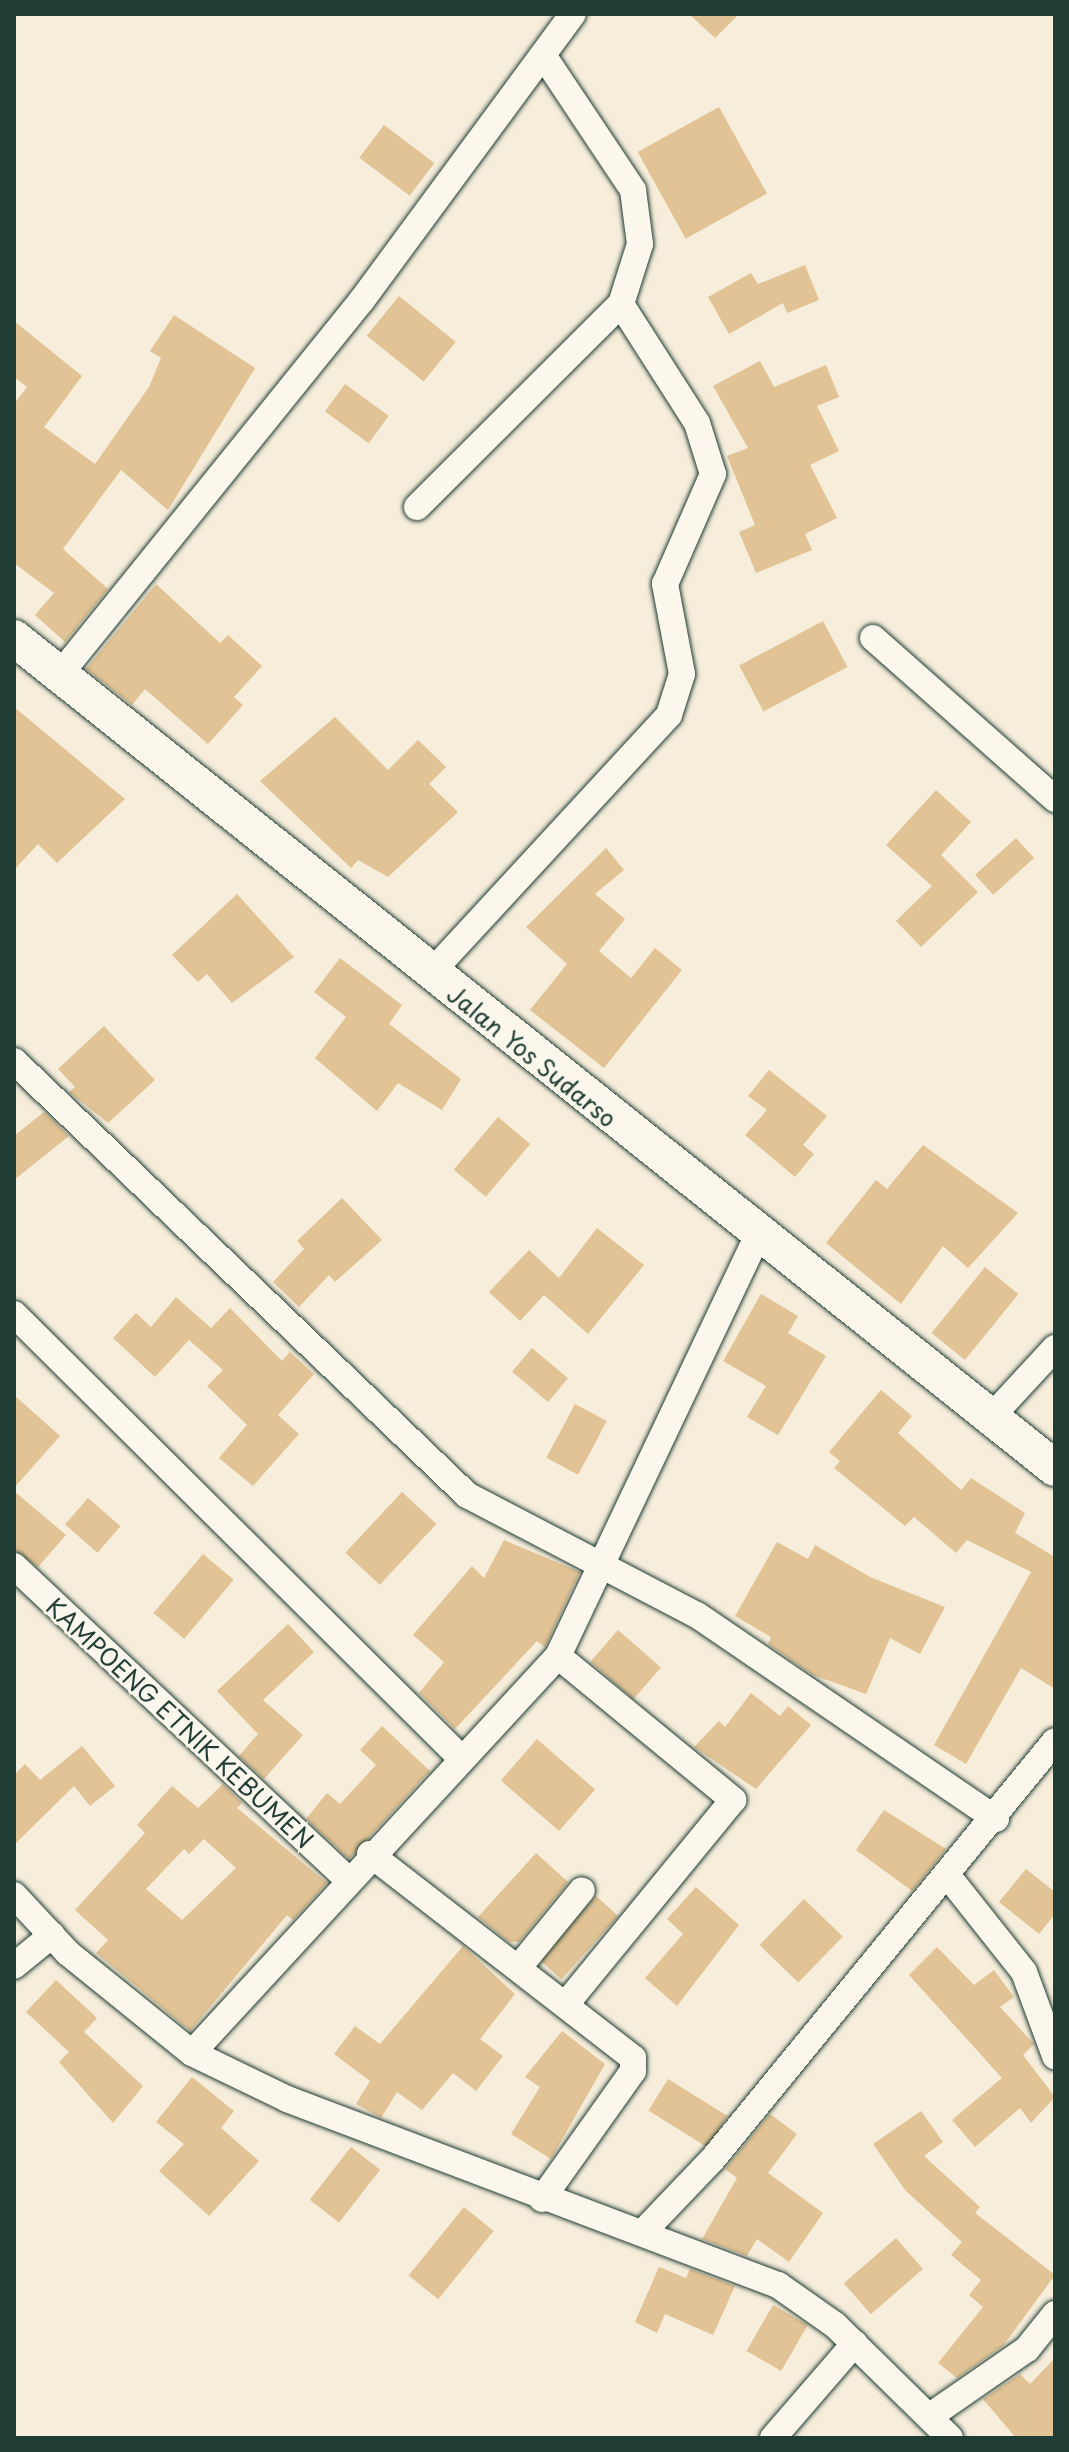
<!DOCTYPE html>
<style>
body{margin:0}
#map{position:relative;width:1069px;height:2452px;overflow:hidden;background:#f6eddb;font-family:"Playpen Sans",sans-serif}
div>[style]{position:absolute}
.building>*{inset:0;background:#e1c395;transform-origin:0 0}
.roads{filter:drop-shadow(0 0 2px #1f3d34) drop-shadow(0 0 2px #1f3d34)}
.minor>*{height:26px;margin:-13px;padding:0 13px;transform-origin:13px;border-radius:13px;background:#fbf7ec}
.secondary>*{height:36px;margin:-18px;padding:0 18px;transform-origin:18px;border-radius:18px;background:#fbf7ec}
span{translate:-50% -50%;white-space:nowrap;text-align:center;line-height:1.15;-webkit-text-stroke:6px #fbf7ec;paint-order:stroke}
.street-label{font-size:24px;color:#1f3d34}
.frame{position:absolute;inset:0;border:16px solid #1f3d34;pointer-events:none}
</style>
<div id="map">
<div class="building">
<i style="clip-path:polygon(689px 14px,739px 14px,715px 38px)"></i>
<i style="left:719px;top:107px;width:99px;height:93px;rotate:61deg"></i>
<i style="left:384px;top:125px;width:63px;height:41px;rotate:37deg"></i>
<i style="clip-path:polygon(805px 265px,819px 300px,787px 313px,783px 303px,729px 334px,708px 297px,751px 273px,758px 284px)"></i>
<i style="left:399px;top:296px;width:73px;height:51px;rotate:39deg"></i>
<i style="clip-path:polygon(174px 315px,255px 368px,168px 510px,121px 470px,63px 549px,108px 589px,65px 642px,35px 615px,54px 593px,14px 563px,14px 404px,27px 387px,14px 377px,14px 321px,82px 376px,44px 427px,95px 464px,149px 387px,161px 358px,150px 351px)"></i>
<i style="clip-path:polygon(760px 361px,774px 387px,826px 365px,839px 397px,817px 406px,839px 451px,810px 465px,837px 518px,805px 534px,812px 550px,756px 573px,739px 532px,755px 525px,727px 456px,748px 448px,713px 386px)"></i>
<i style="left:345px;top:384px;width:54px;height:34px;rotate:36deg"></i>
<i style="clip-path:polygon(156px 584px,220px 643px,228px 635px,262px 666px,234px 697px,243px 705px,208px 744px,145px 689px,132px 705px,86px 669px)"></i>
<i style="left:823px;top:621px;width:52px;height:95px;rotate:62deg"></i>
<i style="clip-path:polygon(14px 707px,125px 799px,57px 863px,38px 844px,14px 870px)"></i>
<i style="clip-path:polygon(335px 717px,388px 770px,418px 740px,446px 767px,429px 784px,458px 812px,388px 877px,358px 860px,351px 868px,260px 781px)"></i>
<i style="clip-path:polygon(936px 790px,971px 822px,941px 855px,978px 892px,921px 947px,896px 921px,932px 886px,886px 845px)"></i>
<i style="left:1016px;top:838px;width:27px;height:55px;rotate:48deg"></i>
<i style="clip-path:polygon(606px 848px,624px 870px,595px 894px,625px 919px,599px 951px,631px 978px,655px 948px,682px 970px,604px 1068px,530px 1010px,567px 964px,526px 927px)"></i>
<i style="clip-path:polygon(237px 894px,294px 957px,232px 1003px,207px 974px,198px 982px,172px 955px)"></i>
<i style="clip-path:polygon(340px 958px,402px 1005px,389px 1024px,461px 1079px,442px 1110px,398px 1083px,377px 1111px,315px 1058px,346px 1017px,314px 992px)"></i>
<i style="clip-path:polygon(104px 1026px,155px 1080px,108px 1123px,69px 1092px,75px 1087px,58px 1069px)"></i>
<i style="clip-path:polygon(769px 1070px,827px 1116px,803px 1145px,814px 1154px,795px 1177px,745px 1135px,767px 1110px,748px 1096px)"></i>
<i style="clip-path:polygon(44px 1112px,69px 1136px,14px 1180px,14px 1136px)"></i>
<i style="left:498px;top:1117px;width:42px;height:69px;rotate:40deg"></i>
<i style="clip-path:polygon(923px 1145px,1018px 1213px,968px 1268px,943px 1246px,901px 1304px,826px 1243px,876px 1180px,887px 1189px)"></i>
<i style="clip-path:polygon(342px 1198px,382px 1240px,335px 1282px,329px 1275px,299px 1307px,273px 1282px,304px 1249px,297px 1241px)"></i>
<i style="clip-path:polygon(597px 1228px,644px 1265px,588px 1334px,544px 1295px,520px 1321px,489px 1292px,529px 1250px,559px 1278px)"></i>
<i style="left:985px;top:1267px;width:43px;height:85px;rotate:39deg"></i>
<i style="clip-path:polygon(761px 1294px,798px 1316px,788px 1333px,826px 1356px,778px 1435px,747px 1417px,766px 1386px,723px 1361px)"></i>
<i style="clip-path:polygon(176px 1297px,211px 1328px,230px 1308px,282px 1361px,290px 1352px,314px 1374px,278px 1415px,299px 1434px,253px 1486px,219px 1458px,247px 1425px,207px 1386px,223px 1370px,189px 1340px,155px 1377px,113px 1338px,136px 1313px,151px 1327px)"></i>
<i style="left:532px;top:1348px;width:47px;height:31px;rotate:40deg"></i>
<i style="clip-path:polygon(881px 1390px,912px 1416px,898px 1433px,961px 1490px,971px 1478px,1025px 1513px,1015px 1533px,1055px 1557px,1055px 1689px,1021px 1668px,966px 1764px,934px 1745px,1031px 1572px,967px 1540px,956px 1553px,914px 1517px,905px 1526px,834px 1468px,840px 1461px,829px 1452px)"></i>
<i style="clip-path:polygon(14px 1395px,60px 1436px,14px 1488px)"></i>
<i style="left:575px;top:1404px;width:36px;height:61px;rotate:28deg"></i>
<i style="clip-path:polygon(14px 1491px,66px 1535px,38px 1567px,14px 1550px)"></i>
<i style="left:402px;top:1492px;width:47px;height:83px;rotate:43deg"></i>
<i style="left:88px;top:1498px;width:43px;height:35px;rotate:41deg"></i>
<i style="clip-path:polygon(504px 1540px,580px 1572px,545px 1647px,537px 1641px,455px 1729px,419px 1693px,444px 1662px,413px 1635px,472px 1566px,484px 1578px)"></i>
<i style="clip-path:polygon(777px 1542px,808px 1559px,815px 1545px,870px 1577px,945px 1607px,920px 1654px,890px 1638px,866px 1694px,813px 1675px,768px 1644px,771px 1637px,735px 1616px)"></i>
<i style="left:203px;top:1554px;width:40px;height:77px;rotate:40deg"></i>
<i style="clip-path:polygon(288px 1624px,314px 1652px,263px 1700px,303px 1735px,264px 1779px,239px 1756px,258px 1734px,217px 1691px)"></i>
<i style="left:618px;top:1630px;width:57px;height:42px;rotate:41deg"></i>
<i style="clip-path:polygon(751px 1693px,780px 1716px,788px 1706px,811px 1725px,756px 1789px,694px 1747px,719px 1721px,725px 1727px)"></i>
<i style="clip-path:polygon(382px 1726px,430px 1771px,349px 1859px,306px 1819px,327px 1793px,340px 1804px,376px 1765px,360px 1750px)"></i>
<i style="left:537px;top:1739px;width:77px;height:55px;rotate:41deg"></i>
<i style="clip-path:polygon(82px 1746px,115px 1786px,90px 1806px,74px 1786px,14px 1845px,14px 1775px,25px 1764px,40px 1780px)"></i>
<i style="clip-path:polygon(evenodd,223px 1784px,242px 1803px,237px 1808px,327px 1883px,293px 1920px,287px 1915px,190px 2031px,96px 1953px,108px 1940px,75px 1910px,145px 1833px,137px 1825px,172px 1786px,198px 1808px,223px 1784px,204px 1839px,236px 1868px,182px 1920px,146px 1889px,184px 1849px,189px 1854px,204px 1839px)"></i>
<i style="clip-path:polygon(884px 1810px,946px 1849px,912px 1891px,856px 1850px)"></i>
<i style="clip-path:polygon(536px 1853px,568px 1882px,519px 1942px,509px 1942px,478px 1917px)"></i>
<i style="clip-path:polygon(1026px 1869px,1055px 1892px,1055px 1914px,1039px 1934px,999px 1902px)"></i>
<i style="clip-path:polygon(696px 1887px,739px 1925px,677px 2006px,645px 1978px,683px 1934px,667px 1919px)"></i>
<i style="left:596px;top:1896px;width:30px;height:85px;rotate:42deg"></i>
<i style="left:804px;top:1899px;width:54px;height:64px;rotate:44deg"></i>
<i style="clip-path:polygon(463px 1946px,515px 1994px,480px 2039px,503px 2056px,476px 2091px,453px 2073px,422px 2110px,397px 2092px,381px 2118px,356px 2104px,370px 2081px,334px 2054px,355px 2026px,380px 2044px)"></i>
<i style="clip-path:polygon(937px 1947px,974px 1985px,994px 1970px,1014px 1997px,1000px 2007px,1034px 2044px,1023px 2055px,1055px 2097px,1031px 2123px,1020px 2108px,975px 2147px,952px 2120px,1002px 2078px,909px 1975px)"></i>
<i style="clip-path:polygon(56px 1980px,97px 2018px,84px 2032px,143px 2086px,113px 2123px,59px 2062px,69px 2052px,26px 2012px)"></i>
<i style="clip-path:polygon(562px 2031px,605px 2064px,551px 2159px,511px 2134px,540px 2087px,525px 2077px)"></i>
<i style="clip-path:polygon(192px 2077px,234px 2111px,221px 2128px,259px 2161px,209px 2216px,159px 2171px,184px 2144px,156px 2122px)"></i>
<i style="left:668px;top:2079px;width:70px;height:37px;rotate:32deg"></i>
<i style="clip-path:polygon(921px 2111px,943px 2142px,924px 2156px,980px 2207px,975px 2213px,1055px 2275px,1003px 2346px,957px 2378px,938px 2363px,983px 2307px,969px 2295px,981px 2280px,951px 2255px,962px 2242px,905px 2190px,873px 2144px)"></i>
<i style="clip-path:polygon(770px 2114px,797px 2134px,768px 2173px,823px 2213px,789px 2262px,757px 2239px,747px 2256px,702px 2239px,737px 2178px,725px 2169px)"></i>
<i style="left:351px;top:2147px;width:37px;height:67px;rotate:38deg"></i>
<i style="left:464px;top:2207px;width:38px;height:88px;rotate:39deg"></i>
<i style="left:896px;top:2238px;width:41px;height:69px;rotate:49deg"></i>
<i style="clip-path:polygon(659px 2267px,686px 2278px,690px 2269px,735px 2286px,713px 2335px,665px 2314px,657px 2333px,635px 2322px)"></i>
<i style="left:773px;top:2305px;width:40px;height:53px;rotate:30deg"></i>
<i style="clip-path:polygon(1055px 2358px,1055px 2438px,1016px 2438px,983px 2399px,1020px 2374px,1030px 2384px)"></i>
</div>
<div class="roads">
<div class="minor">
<i style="left:417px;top:507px;width:288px;rotate:-44.9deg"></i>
<i style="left:873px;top:638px;width:243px;rotate:41.5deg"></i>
<i style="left:61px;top:673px;width:479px;rotate:-51.1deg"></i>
<i style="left:362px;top:300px;width:355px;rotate:-53.6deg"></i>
<i style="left:430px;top:974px;width:352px;rotate:-47.3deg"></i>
<i style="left:669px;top:715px;width:43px;rotate:-72.4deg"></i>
<i style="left:682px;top:674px;width:92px;rotate:-100.7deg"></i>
<i style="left:665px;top:584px;width:120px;rotate:-66.4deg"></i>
<i style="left:713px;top:474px;width:53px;rotate:-107.4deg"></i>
<i style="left:697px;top:423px;width:141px;rotate:-122.6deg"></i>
<i style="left:621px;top:304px;width:63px;rotate:-72.4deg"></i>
<i style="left:640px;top:244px;width:54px;rotate:-97.4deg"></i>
<i style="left:633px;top:190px;width:159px;rotate:-123.7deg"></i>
<i style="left:14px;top:1061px;width:627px;rotate:43.77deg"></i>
<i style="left:467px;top:1495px;width:259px;rotate:27.6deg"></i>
<i style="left:697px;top:1615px;width:362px;rotate:34.3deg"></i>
<i style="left:14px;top:1314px;width:631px;rotate:44.81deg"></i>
<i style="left:994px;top:1414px;width:90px;rotate:-47.3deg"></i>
<i style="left:14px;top:1566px;width:457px;rotate:43.2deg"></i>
<i style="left:558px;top:1656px;width:227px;rotate:39.4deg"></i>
<i style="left:733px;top:1800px;width:262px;rotate:129.3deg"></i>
<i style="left:370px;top:1854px;width:333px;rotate:37.8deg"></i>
<i style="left:633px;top:2058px;width:13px;rotate:90deg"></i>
<i style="left:633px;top:2071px;width:157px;rotate:125.4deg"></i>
<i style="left:948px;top:1876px;width:122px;rotate:51.6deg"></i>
<i style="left:1024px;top:1972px;width:90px;rotate:69.7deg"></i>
<i style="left:14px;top:1895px;width:79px;rotate:47deg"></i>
<i style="left:68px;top:1953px;width:159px;rotate:38.9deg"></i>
<i style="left:192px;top:2053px;width:106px;rotate:25.8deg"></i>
<i style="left:287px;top:2099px;width:525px;rotate:20.75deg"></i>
<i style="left:778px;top:2285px;width:70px;rotate:35.1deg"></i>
<i style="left:835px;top:2325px;width:161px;rotate:44.5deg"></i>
<i style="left:14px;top:1966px;width:49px;rotate:-39.2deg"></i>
<i style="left:519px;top:1967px;width:99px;rotate:-50.7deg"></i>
<i style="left:192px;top:2053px;width:540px;rotate:-47.33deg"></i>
<i style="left:558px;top:1656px;width:467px;rotate:-64.6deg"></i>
<i style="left:646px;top:2229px;width:95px;rotate:-46.3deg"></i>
<i style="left:712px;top:2160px;width:541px;rotate:-50.7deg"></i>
<i style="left:933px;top:2414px;width:114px;rotate:-34.7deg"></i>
<i style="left:1027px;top:2349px;width:45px;rotate:-51.3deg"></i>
<i style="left:773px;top:2438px;width:125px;rotate:-49.2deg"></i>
</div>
<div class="secondary">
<i style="left:14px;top:638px;width:1331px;rotate:38.57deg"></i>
</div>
</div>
<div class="street-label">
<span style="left:532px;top:1056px;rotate:39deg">Jalan Yos Sudarso</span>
<span style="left:180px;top:1723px;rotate:43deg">KAMPOENG ETNIK KEBUMEN</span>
</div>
<div class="frame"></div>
</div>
